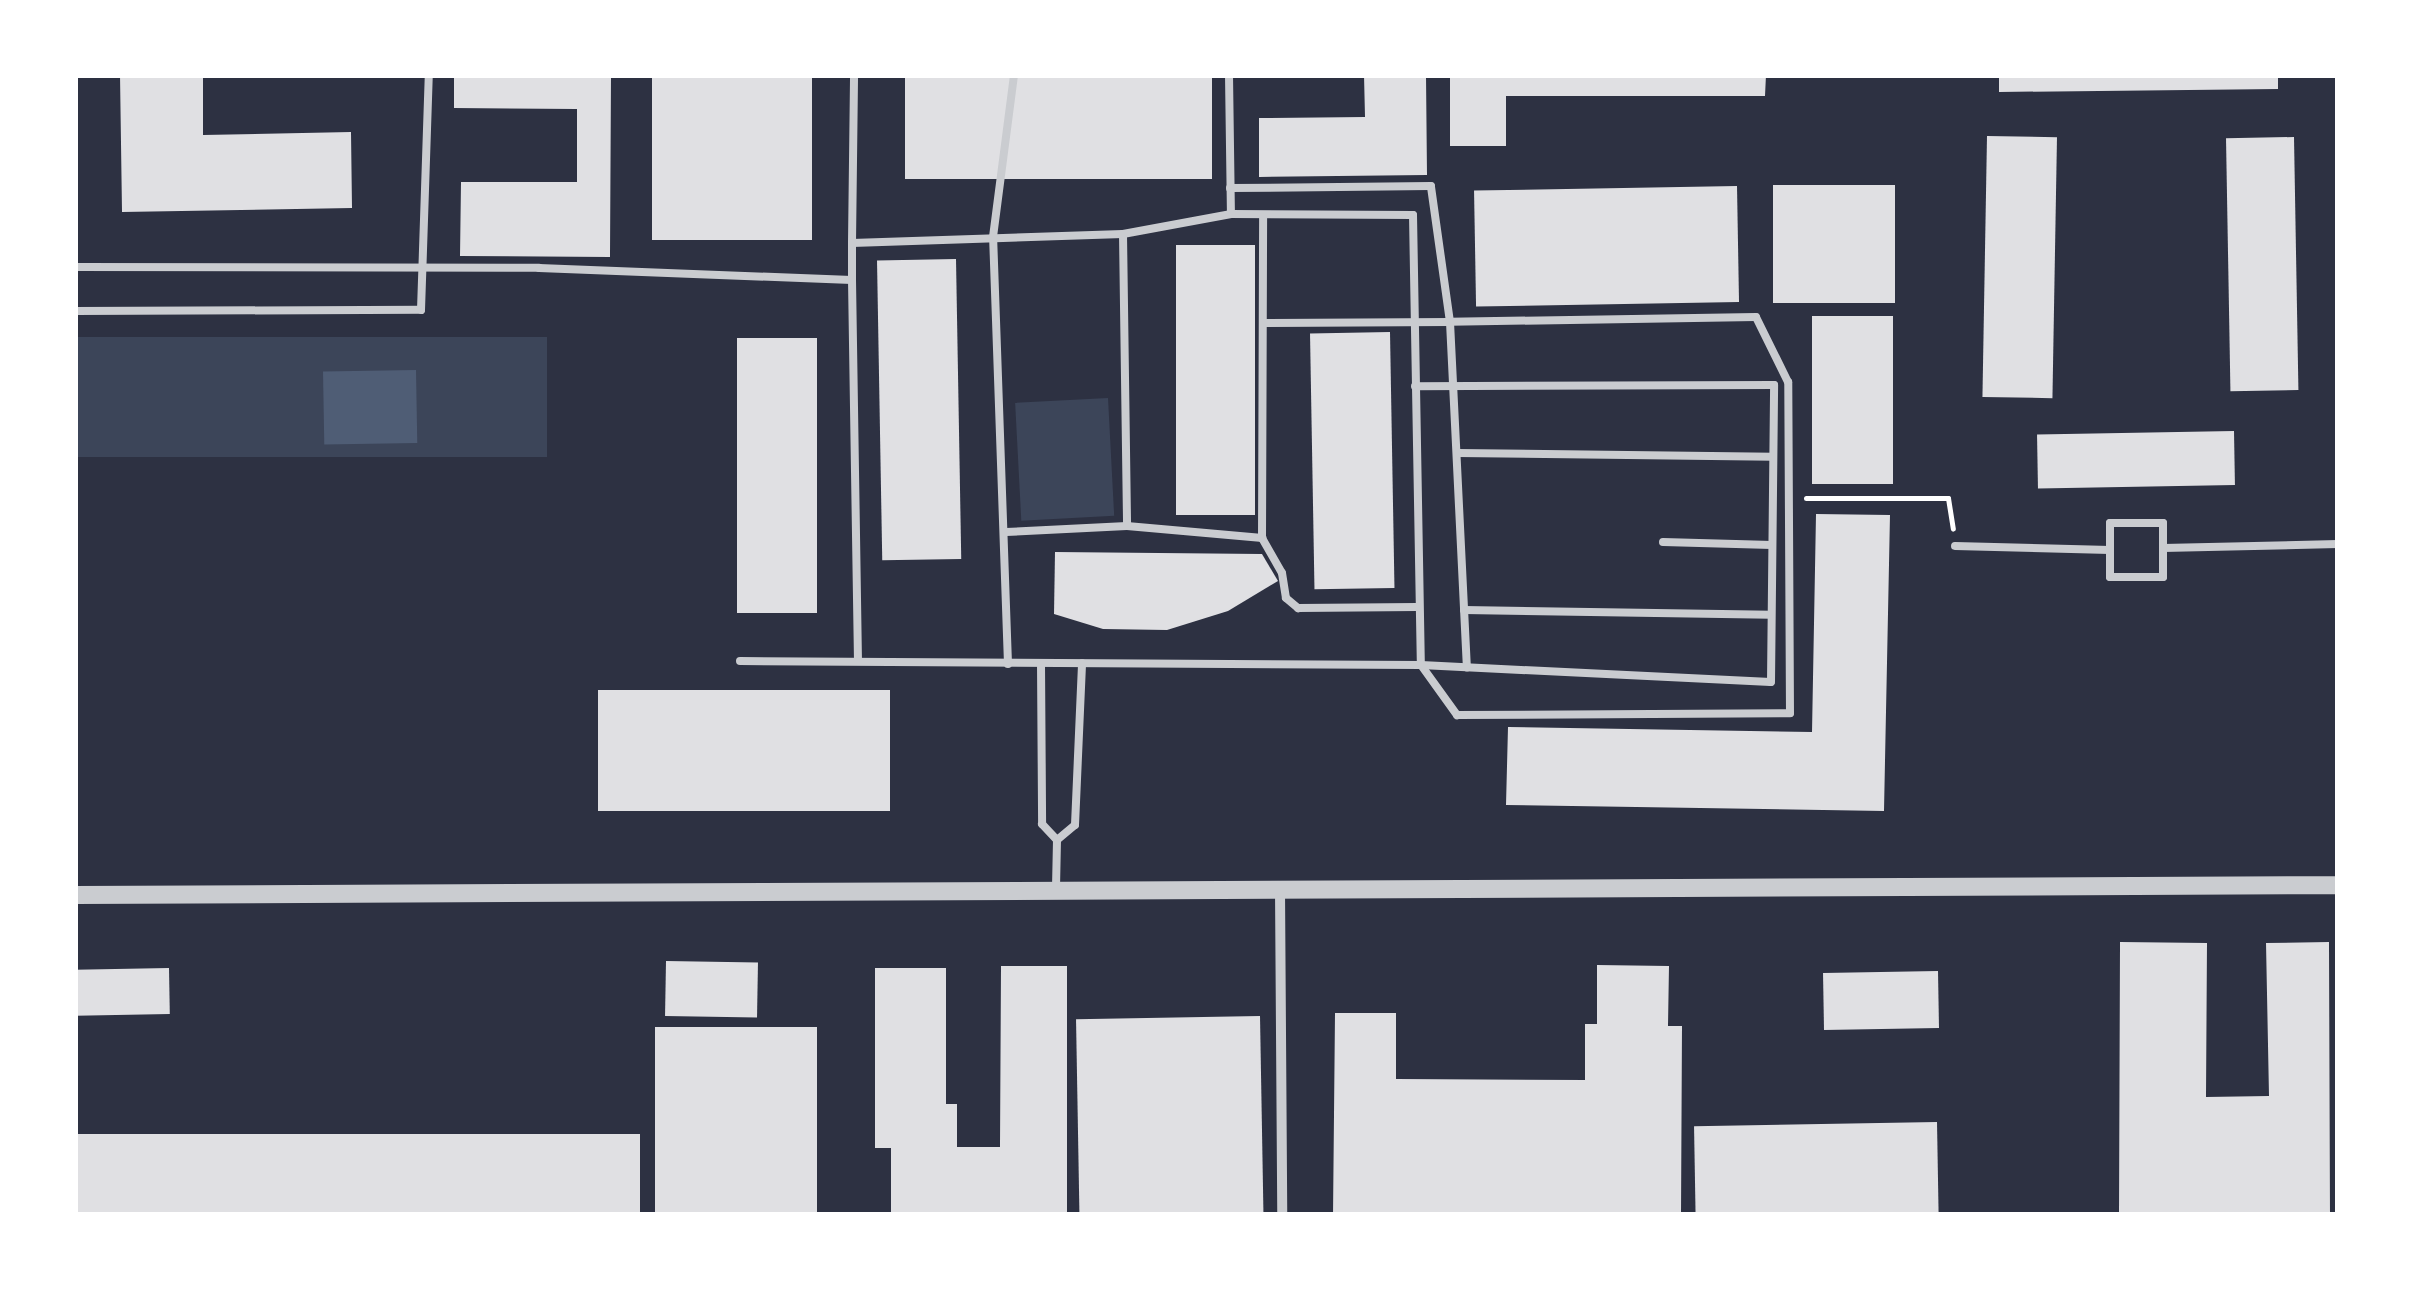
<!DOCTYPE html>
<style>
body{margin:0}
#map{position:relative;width:2413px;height:1290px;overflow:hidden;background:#2d3142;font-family:"Source Serif 4",serif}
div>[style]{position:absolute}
.green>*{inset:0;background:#3c4559;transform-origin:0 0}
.water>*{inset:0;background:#4f5d75;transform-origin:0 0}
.building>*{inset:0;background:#e0e0e3;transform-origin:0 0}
.path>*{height:5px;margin:-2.5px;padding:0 2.5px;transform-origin:2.5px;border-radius:2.5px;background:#fff}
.service>*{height:8px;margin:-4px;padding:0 4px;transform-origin:4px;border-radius:4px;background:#caccd0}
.minor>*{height:10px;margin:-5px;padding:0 5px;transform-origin:5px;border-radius:5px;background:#caccd0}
.tertiary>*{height:18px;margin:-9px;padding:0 9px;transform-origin:9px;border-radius:9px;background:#caccd0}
span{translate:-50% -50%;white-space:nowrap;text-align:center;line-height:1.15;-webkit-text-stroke:8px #fff;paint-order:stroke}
.frame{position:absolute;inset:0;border:78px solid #fff;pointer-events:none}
</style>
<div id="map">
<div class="green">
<i style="left:547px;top:337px;width:120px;height:472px;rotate:90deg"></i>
<i style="left:1108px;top:398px;width:118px;height:93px;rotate:87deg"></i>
</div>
<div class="water">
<i style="left:416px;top:370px;width:73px;height:93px;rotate:89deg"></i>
</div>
<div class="building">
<i style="clip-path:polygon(120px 75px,203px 75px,203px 135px,351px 132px,352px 208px,122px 212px)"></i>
<i style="clip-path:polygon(454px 75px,611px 75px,610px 257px,460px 256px,461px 182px,577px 182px,577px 109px,454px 108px)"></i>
<i style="left:652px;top:75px;width:160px;height:165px"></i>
<i style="left:905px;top:75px;width:307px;height:104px"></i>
<i style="clip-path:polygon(1364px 75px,1426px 75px,1427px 175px,1259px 177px,1259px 118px,1365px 117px)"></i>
<i style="clip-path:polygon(1450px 75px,1766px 75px,1765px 96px,1506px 96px,1506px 146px,1450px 146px)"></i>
<i style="clip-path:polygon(1999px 75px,2278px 75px,2278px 89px,1999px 92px)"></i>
<i style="left:1987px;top:136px;width:70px;height:261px;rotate:1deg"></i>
<i style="left:2294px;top:137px;width:253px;height:68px;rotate:89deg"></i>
<i style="left:1895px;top:185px;width:118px;height:122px;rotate:90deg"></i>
<i style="left:1737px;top:186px;width:116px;height:263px;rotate:89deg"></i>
<i style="left:1176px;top:245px;width:79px;height:270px"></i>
<i style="left:956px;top:259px;width:300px;height:79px;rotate:89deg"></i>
<i style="left:1812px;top:316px;width:81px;height:168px"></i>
<i style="left:1390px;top:332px;width:256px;height:80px;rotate:89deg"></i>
<i style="left:817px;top:338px;width:275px;height:80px;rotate:90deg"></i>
<i style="left:2234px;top:431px;width:54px;height:197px;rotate:89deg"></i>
<i style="clip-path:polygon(1816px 514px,1890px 515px,1884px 811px,1506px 805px,1508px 727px,1812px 732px)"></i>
<i style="clip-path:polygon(1055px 552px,1262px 554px,1278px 581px,1228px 611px,1167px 630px,1103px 629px,1054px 614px)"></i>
<i style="left:598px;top:690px;width:292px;height:121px"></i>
<i style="clip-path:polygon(2120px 942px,2207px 943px,2206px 1097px,2269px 1096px,2266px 943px,2329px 942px,2330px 1215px,2119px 1215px)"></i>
<i style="left:666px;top:961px;width:92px;height:55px;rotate:1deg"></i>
<i style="clip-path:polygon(1597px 965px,1669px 966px,1668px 1026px,1682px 1026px,1681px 1215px,1333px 1215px,1335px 1013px,1396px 1013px,1396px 1079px,1585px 1080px,1585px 1024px,1597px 1024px)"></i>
<i style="clip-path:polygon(1001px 966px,1067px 966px,1067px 1215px,891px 1215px,891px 1148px,875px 1148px,875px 968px,946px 968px,946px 1104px,957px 1104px,957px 1147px,1000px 1147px)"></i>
<i style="left:169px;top:968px;width:46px;height:94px;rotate:89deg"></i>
<i style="left:1938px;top:971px;width:57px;height:115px;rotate:89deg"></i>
<i style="left:1260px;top:1016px;width:199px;height:184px;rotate:89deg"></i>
<i style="left:817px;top:1027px;width:188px;height:162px;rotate:90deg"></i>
<i style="left:1937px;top:1122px;width:93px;height:243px;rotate:89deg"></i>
<i style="left:640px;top:1134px;width:81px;height:565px;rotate:90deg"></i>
</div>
<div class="path">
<i style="left:1806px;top:498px;width:142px"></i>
<i style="left:1948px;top:498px;width:31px;rotate:81deg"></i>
</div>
<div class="service">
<i style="left:1229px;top:75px;width:139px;rotate:89.2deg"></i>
<i style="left:1231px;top:214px;width:182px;rotate:0.3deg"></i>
<i style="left:1413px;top:215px;width:450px;rotate:89deg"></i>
<i style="left:1421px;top:665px;width:62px;rotate:54.2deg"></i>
<i style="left:1457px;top:715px;width:333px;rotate:-0.3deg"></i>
<i style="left:1790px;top:713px;width:331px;rotate:-90.3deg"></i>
<i style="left:1788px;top:382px;width:72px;rotate:-116.2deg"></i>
<i style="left:1756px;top:317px;width:306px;rotate:179.1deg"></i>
<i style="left:1450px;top:322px;width:137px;rotate:-98deg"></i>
<i style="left:1431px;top:186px;width:201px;rotate:179.4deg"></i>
<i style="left:1123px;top:234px;width:292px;rotate:89.2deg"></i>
<i style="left:1127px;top:526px;width:136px;rotate:5.1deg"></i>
<i style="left:1262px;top:538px;width:40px;rotate:60.3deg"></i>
<i style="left:1282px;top:573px;width:25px;rotate:81deg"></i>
<i style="left:1286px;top:598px;width:16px;rotate:40deg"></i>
<i style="left:1298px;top:608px;width:119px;rotate:-0.5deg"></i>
<i style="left:852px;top:243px;width:168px;rotate:-89.3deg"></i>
<i style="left:75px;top:267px;width:464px;rotate:0.1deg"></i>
<i style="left:539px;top:268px;width:313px;rotate:2.2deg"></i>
<i style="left:852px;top:280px;width:37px;rotate:-90deg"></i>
<i style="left:852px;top:243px;width:271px;rotate:-1.9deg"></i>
<i style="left:1123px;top:234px;width:110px;rotate:-10.5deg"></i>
<i style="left:852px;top:280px;width:381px;rotate:89.1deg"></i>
<i style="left:75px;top:311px;width:346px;rotate:-0.2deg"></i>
<i style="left:421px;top:310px;width:235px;rotate:-88.1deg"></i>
<i style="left:1263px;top:323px;width:187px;rotate:-0.3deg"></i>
<i style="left:1450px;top:322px;width:346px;rotate:87.2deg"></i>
<i style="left:1458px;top:453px;width:315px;rotate:0.7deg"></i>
<i style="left:2110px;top:523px;width:53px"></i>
<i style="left:2163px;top:523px;width:54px;rotate:90deg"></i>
<i style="left:2163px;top:577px;width:53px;rotate:180deg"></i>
<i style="left:2110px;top:577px;width:54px;rotate:-90deg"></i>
<i style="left:1006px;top:532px;width:121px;rotate:-2.8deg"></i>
<i style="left:1262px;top:538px;width:321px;rotate:-89.8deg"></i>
<i style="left:1663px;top:542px;width:109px;rotate:1.6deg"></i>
<i style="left:1955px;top:546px;width:155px;rotate:1.5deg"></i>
<i style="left:2163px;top:548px;width:175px;rotate:-1.3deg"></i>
<i style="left:1464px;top:610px;width:307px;rotate:0.9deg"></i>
<i style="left:740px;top:661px;width:681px;rotate:0.34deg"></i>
<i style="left:1421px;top:665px;width:350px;rotate:2.8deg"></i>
<i style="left:1771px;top:682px;width:297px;rotate:-89.4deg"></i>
<i style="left:1774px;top:385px;width:359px;rotate:179.8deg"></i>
<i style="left:1008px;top:664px;width:427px;rotate:-92deg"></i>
<i style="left:993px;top:237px;width:163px;rotate:-82.6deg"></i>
<i style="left:1041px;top:664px;width:160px;rotate:89.6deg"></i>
<i style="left:1042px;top:824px;width:22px;rotate:47deg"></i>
<i style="left:1057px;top:840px;width:49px;rotate:91.2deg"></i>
<i style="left:1057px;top:840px;width:23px;rotate:-40deg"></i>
<i style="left:1075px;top:825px;width:162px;rotate:-87.5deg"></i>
</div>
<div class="minor">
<i style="left:1280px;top:890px;width:325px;rotate:89.6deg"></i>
</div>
<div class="tertiary">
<i style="left:75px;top:895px;width:2263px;rotate:-0.25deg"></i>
</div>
<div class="frame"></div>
</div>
